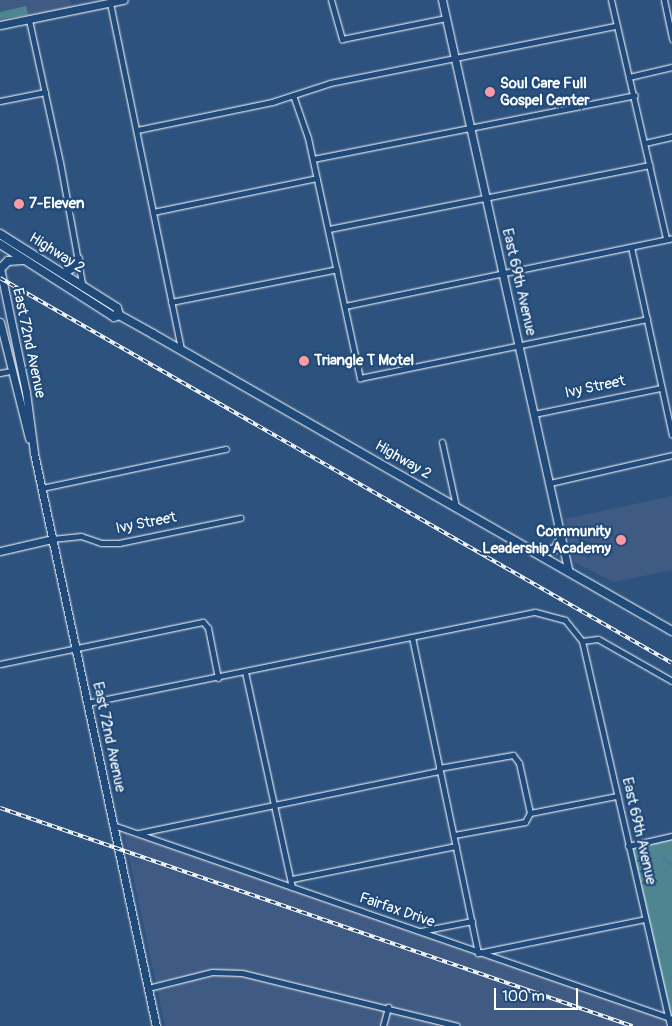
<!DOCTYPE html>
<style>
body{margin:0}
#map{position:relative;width:672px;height:1026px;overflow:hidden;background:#2e527e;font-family:Pangolin,sans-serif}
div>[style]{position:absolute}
.built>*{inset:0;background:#405b83}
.green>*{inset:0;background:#4f8491}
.stream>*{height:2px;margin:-1px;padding:0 1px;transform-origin:1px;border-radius:1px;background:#4779a4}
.roads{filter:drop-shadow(0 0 1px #fff) drop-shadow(0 0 1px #fff)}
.street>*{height:5px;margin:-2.5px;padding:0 2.5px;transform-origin:2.5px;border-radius:2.5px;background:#1f4a7a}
.secondary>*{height:7px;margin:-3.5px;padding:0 3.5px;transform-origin:3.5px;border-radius:3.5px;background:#1f4a7a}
.primary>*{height:8px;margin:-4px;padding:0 4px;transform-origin:4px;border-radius:4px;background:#1f4a7a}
.rail>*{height:4px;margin-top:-2px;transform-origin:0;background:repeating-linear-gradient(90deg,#1f4a7a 0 5.5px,#fff 0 11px);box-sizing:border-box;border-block:1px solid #fff}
.dots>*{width:14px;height:14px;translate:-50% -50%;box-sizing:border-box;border:2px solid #1f4a7a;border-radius:50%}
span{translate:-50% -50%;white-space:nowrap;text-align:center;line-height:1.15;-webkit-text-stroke:4.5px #1f4a7a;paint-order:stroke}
.poi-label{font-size:15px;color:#fff;font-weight:700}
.left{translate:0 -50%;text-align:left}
.right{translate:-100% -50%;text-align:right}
.street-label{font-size:15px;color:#fff}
.scale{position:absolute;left:494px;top:988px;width:84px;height:22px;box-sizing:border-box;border:2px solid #fff;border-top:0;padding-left:6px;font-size:15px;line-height:18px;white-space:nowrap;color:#fff;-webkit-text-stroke:4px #1f4a7a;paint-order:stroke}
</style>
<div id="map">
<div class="built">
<i style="clip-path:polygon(0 0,70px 0,72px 10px,0 24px)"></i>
<i style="clip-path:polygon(672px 496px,672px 570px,614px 582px,574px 562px,565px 519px)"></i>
<i style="clip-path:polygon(124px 833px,664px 1019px,665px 1026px,165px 1026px)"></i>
</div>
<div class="green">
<i style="clip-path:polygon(26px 6px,28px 15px,0 19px,0 12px)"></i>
<i style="clip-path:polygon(672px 836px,672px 1026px,628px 846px)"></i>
</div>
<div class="stream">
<i style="left:663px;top:858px;width:11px;rotate:38deg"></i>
</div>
<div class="roads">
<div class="street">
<i style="left:331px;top:0;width:41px;rotate:74.2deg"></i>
<i style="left:342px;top:39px;width:106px;rotate:-11.4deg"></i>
<i style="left:611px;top:0;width:245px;rotate:77deg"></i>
<i style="left:664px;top:0;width:40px;rotate:78deg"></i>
<i style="left:110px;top:3px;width:354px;rotate:78.4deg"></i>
<i style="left:29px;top:20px;width:145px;rotate:77.7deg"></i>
<i style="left:60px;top:162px;width:128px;rotate:79.7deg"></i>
<i style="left:629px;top:77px;width:44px;rotate:-13.1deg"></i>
<i style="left:293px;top:95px;width:46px;rotate:70.8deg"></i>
<i style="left:308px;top:138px;width:246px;rotate:77.8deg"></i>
<i style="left:360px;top:378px;width:293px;rotate:-11.6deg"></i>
<i style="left:0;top:101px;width:46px;rotate:-11.3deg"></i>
<i style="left:137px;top:130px;width:138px;rotate:-11.7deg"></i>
<i style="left:272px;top:102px;width:61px;rotate:-18.1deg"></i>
<i style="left:330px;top:83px;width:292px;rotate:-11.3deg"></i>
<i style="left:645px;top:143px;width:28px;rotate:-13deg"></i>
<i style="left:313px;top:159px;width:328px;rotate:-11.2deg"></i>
<i style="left:153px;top:212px;width:167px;rotate:-11.7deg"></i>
<i style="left:329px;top:229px;width:327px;rotate:-11.3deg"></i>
<i style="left:631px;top:247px;width:192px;rotate:77.7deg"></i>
<i style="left:171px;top:302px;width:169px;rotate:-11.2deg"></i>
<i style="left:345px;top:306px;width:334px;rotate:-11.7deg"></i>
<i style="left:0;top:373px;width:10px;rotate:-11deg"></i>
<i style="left:534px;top:414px;width:130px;rotate:-11.6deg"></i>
<i style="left:442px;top:442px;width:66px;rotate:77.7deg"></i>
<i style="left:550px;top:483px;width:125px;rotate:-12.9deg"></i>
<i style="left:42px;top:488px;width:188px;rotate:-12deg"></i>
<i style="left:52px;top:539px;width:29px;rotate:-6deg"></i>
<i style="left:81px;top:536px;width:21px;rotate:19deg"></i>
<i style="left:101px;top:543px;width:18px"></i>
<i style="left:119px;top:543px;width:124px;rotate:-11.7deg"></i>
<i style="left:412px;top:637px;width:323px;rotate:78.2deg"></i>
<i style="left:478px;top:953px;width:170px;rotate:-11.5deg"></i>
<i style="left:582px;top:641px;width:16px;rotate:-7deg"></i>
<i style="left:598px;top:639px;width:85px;rotate:29.6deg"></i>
<i style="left:0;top:664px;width:207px;rotate:-11.7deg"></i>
<i style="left:203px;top:622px;width:8px;rotate:50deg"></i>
<i style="left:208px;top:628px;width:51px;rotate:78.7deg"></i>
<i style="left:245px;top:672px;width:220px;rotate:77.7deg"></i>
<i style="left:87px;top:703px;width:457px;rotate:-11.5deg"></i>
<i style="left:535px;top:612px;width:31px;rotate:15deg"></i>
<i style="left:565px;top:620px;width:27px;rotate:51deg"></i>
<i style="left:582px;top:641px;width:395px;rotate:77.1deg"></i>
<i style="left:439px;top:768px;width:75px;rotate:-10deg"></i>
<i style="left:513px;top:755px;width:10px;rotate:53deg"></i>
<i style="left:519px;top:763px;width:51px;rotate:77.6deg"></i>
<i style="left:530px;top:813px;width:10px;rotate:119deg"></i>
<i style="left:525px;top:822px;width:72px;rotate:169.6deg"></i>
<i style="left:530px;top:813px;width:89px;rotate:-11.1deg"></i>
<i style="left:113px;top:825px;width:589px;rotate:19.11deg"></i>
<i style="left:139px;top:833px;width:306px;rotate:-11.7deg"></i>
<i style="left:628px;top:846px;width:45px;rotate:-12.8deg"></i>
<i style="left:292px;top:879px;width:167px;rotate:-11.4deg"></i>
<i style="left:421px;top:931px;width:52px;rotate:-11.1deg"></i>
<i style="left:148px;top:988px;width:66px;rotate:-14deg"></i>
<i style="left:212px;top:972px;width:30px;rotate:2deg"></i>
<i style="left:242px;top:973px;width:221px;rotate:13.8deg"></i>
<i style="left:383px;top:1026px;width:20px;rotate:-75deg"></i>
</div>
<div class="secondary">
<i style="left:442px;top:0;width:583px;rotate:77.51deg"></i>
<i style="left:0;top:25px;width:126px;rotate:-11.5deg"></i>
<i style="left:0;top:268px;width:127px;rotate:78.2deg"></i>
<i style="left:26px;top:392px;width:62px;rotate:82.5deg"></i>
<i style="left:34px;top:453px;width:586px;rotate:77.98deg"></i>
<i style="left:0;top:322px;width:120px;rotate:76deg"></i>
<i style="left:0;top:551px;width:53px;rotate:-13deg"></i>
</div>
<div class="primary">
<i style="left:0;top:234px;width:138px;rotate:32.3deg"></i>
<i style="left:117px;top:308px;width:7px;rotate:74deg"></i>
<i style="left:0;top:244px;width:135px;rotate:32.6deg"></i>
<i style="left:114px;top:317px;width:5px;rotate:-22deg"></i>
<i style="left:119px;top:315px;width:39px;rotate:29deg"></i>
<i style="left:153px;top:334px;width:598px;rotate:29.78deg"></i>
<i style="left:0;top:269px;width:11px;rotate:-45deg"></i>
<i style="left:8px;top:261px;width:14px;rotate:-4deg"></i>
<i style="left:64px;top:273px;width:15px;rotate:-32deg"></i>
<i style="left:77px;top:265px;width:6px;rotate:-81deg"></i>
<i style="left:540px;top:553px;width:16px;rotate:-15deg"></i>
<i style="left:555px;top:549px;width:12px;rotate:-59deg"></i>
</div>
</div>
<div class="rail">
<i style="left:0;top:278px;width:774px;rotate:29.81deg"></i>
<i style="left:0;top:808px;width:669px;rotate:19.03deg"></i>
</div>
<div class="dots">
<i style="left:490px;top:92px;background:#ff9aa2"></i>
<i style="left:19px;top:204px;background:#ff9aa2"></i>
<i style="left:304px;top:361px;background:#ff9aa2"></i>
<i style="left:621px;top:540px;background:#ff9aa2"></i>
</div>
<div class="poi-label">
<span class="left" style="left:500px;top:92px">Soul Care Full<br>Gospel Center</span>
<span class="left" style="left:29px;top:204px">7-Eleven</span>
<span class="left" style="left:314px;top:361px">Triangle T Motel</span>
<span class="right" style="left:611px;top:540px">Community<br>Leadership Academy</span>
</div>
<div class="street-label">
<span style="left:57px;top:253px;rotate:32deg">Highway 2</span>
<span style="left:519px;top:282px;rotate:77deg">East 69th Avenue</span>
<span style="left:29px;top:343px;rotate:78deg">East 72nd Avenue</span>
<span style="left:595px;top:387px;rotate:-12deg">Ivy Street</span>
<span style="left:403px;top:460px;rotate:30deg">Highway 2</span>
<span style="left:146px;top:523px;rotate:-11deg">Ivy Street</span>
<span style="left:109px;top:737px;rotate:78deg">East 72nd Avenue</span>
<span style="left:639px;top:831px;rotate:77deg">East 69th Avenue</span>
<span style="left:397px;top:910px;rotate:19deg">Fairfax Drive</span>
</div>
<div class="scale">100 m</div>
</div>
